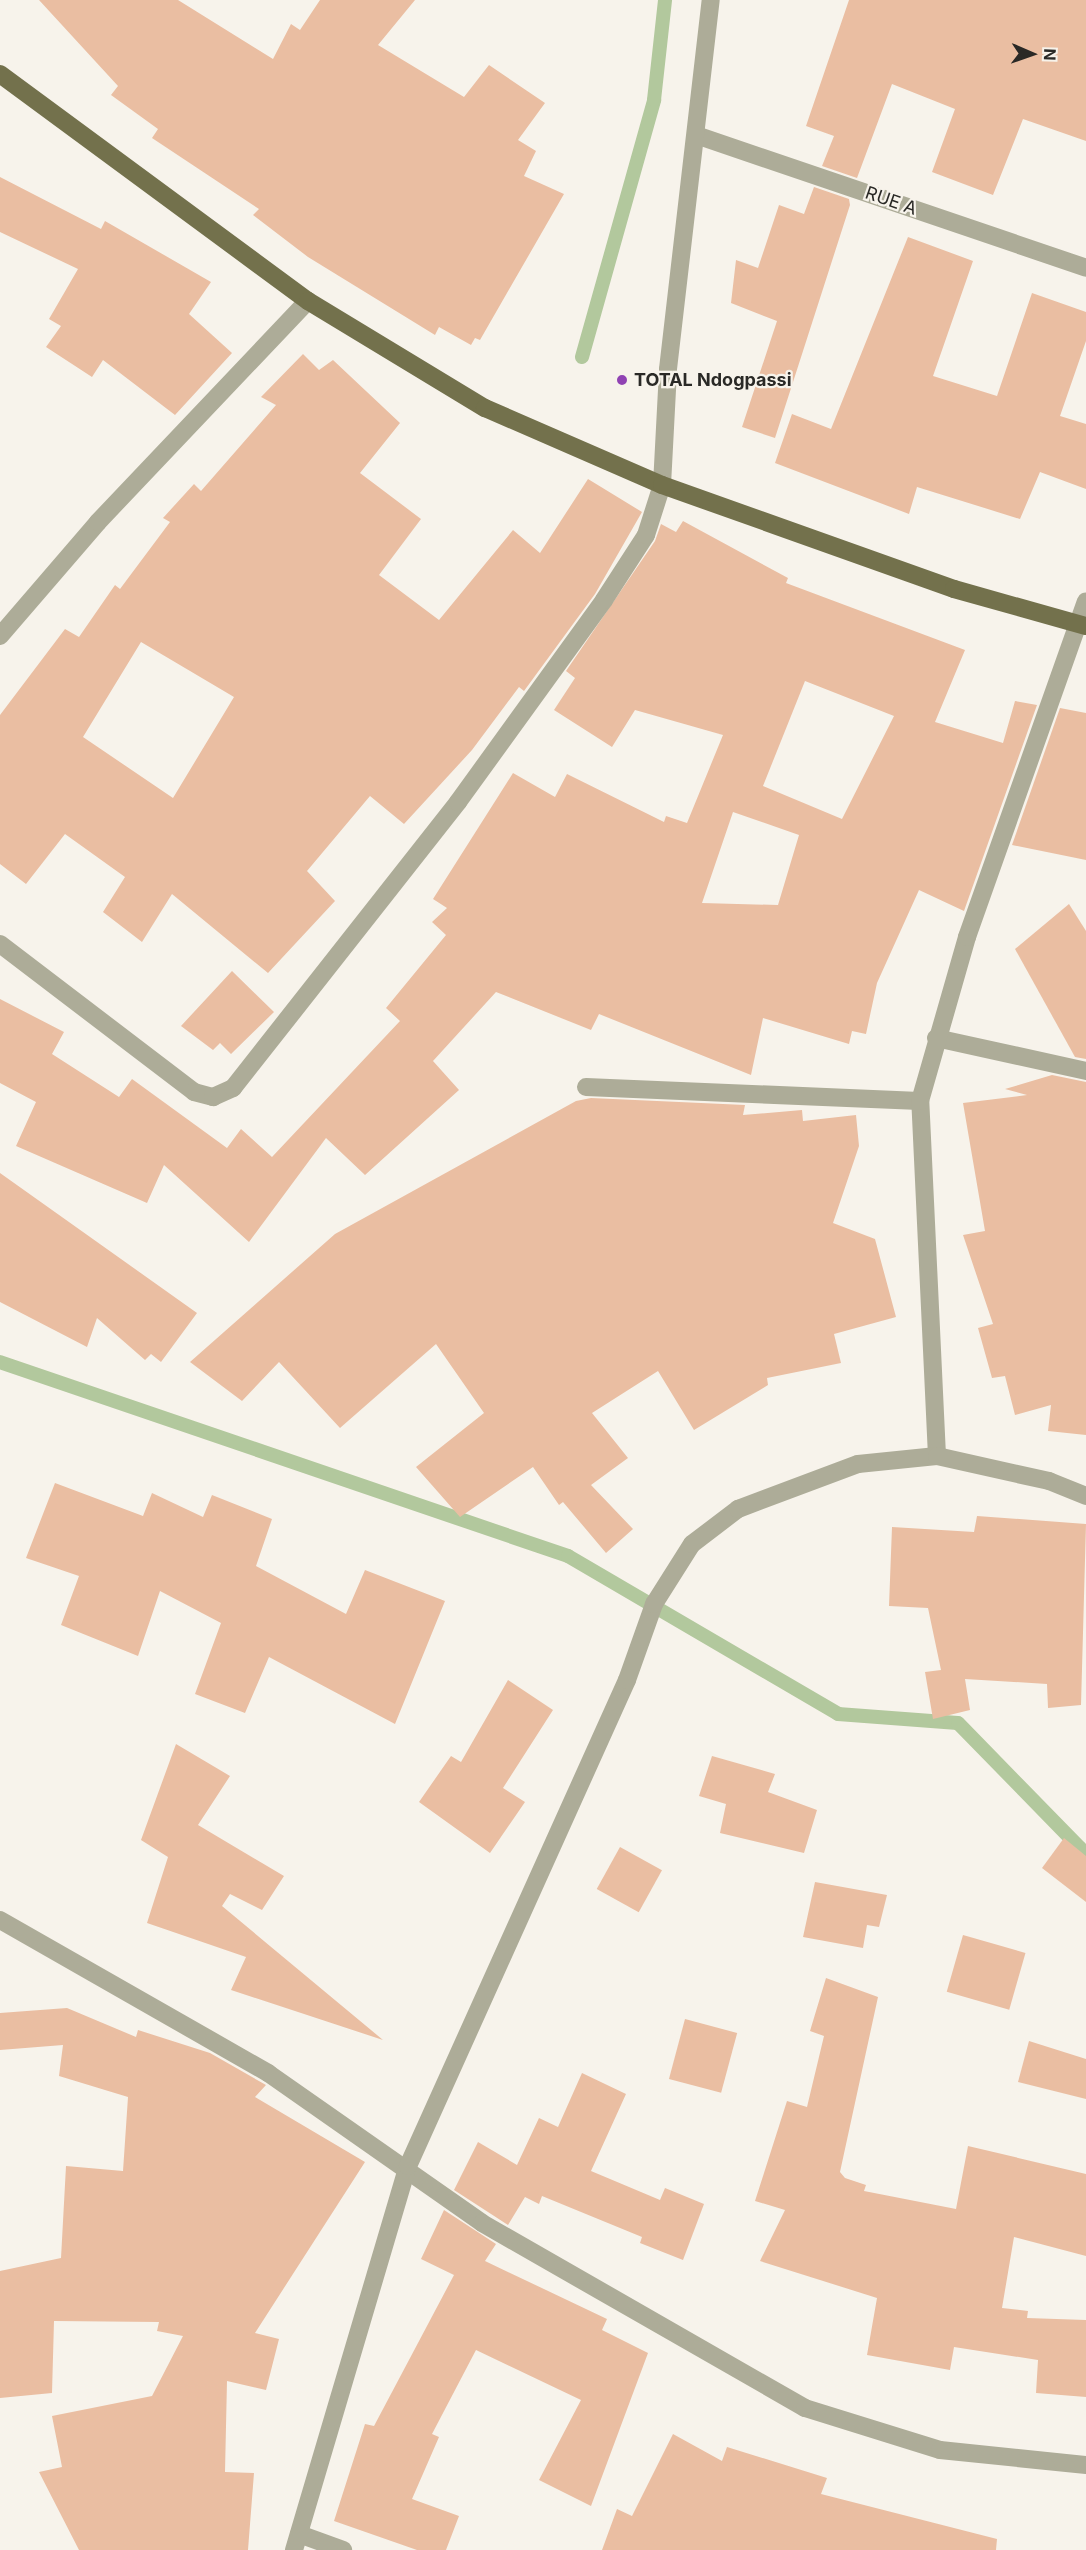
<!DOCTYPE html>
<style>
body{margin:0}
#map{position:relative;width:1086px;height:2550px;overflow:hidden;background:#f7f3eb;font-family:Inter,sans-serif}
div>[style]{position:absolute}
.stream>*{height:14px;margin:-7px;padding:0 7px;transform-origin:7px;border-radius:7px;background:#b2c89d}
.building>*{inset:0;background:#eabea2;transform-origin:0 0}
.minor>*{height:18px;margin:-9px;padding:0 9px;transform-origin:9px;border-radius:9px;background:#adac98}
.major>*{height:18px;margin:-9px;padding:0 9px;transform-origin:9px;border-radius:9px;background:#73714c}
.dots>*{width:16px;height:16px;translate:-50% -50%;box-sizing:border-box;border:3px solid #f7f3eb;border-radius:50%}
span{translate:-50% -50%;white-space:nowrap;text-align:center;line-height:1.15;-webkit-text-stroke:4.5px #f7f3eb;paint-order:stroke}
.street-label{font-size:18px;color:#2a2926}
.poi-label{font-size:18px;color:#2a2926;font-weight:700}
.left{translate:0 -50%;text-align:left}
.north{position:absolute;left:1002px;top:24px;width:60px;height:60px;-webkit-text-stroke:4px #f7f3eb;paint-order:stroke;rotate:92deg;font-size:16px;font-weight:700;line-height:24px;text-align:center;color:#2a2926}
.north::after{content:'';display:block;margin:auto;width:21px;height:27px;background:#2a2926;clip-path:polygon(50% 0,100% 100%,50% 72%,0 100%)}
</style>
<div id="map">
<div class="stream">
<i style="left:582px;top:357px;width:267px;rotate:-74.3deg"></i>
<i style="left:654px;top:100px;width:101px;rotate:-83.7deg"></i>
<i style="left:0;top:1362px;width:600px;rotate:18.86deg"></i>
<i style="left:568px;top:1556px;width:313px;rotate:30.3deg"></i>
<i style="left:838px;top:1714px;width:120px;rotate:4.3deg"></i>
<i style="left:958px;top:1723px;width:175px;rotate:45.7deg"></i>
<i style="left:1080px;top:1848px;width:16px;rotate:68deg"></i>
</div>
<div class="building">
<i style="clip-path:polygon(39px 0,178px 0,273px 59px,291px 24px,300px 30px,320px 0,415px 0,378px 45px,464px 97px,489px 65px,545px 103px,518px 140px,536px 151px,524px 176px,564px 194px,480px 340px,475px 338px,471px 345px,439px 327px,435px 335px,308px 257px,253px 215px,259px 209px,152px 138px,158px 129px,111px 95px,118px 86px)"></i>
<i style="clip-path:polygon(849px 0,1086px 0,1086px 141px,1023px 119px,993px 195px,932px 172px,955px 109px,892px 84px,857px 178px,822px 166px,834px 136px,806px 126px)"></i>
<i style="clip-path:polygon(0 177px,101px 229px,105px 221px,211px 282px,189px 314px,232px 353px,175px 415px,103px 360px,92px 377px,46px 347px,61px 326px,49px 319px,78px 269px,0 232px)"></i>
<i style="clip-path:polygon(814px 187px,849px 199px,850px 205px,775px 438px,742px 427px,777px 321px,731px 303px,736px 260px,758px 268px,779px 205px,804px 214px)"></i>
<i style="clip-path:polygon(908px 237px,973px 261px,933px 376px,997px 396px,1032px 293px,1086px 312px,1086px 341px,1060px 416px,1086px 424px,1086px 489px,1040px 472px,1020px 519px,917px 487px,909px 514px,775px 463px,792px 414px,831px 429px)"></i>
<i style="clip-path:polygon(evenodd,303px 354px,319px 370px,333px 360px,400px 423px,360px 473px,421px 519px,379px 575px,439px 620px,513px 530px,540px 553px,588px 479px,642px 512px,595px 594px,524px 691px,519px 687px,472px 750px,404px 824px,370px 796px,307px 871px,335px 901px,268px 973px,172px 894px,142px 942px,103px 912px,125px 877px,65px 834px,26px 884px,0 864px,0 715px,65px 629px,79px 637px,115px 585px,120px 589px,170px 522px,163px 518px,194px 484px,201px 491px,276px 405px,261px 397px,303px 354px,141px 642px,234px 697px,173px 798px,83px 737px,141px 642px)"></i>
<i style="clip-path:polygon(evenodd,683px 521px,788px 578px,786px 583px,965px 650px,935px 722px,1003px 743px,1015px 701px,1037px 705px,964px 911px,919px 890px,877px 983px,866px 1034px,852px 1031px,849px 1044px,763px 1018px,751px 1075px,599px 1014px,591px 1030px,496px 992px,433px 1061px,459px 1090px,365px 1175px,326px 1138px,249px 1242px,164px 1165px,147px 1203px,16px 1146px,36px 1102px,0 1083px,0 999px,64px 1032px,52px 1054px,119px 1097px,132px 1079px,227px 1148px,241px 1129px,272px 1157px,400px 1021px,386px 1008px,446px 935px,432px 922px,447px 908px,433px 899px,513px 773px,555px 797px,567px 774px,664px 822px,666px 816px,687px 823px,723px 735px,635px 710px,612px 747px,554px 710px,575px 678px,566px 671px,655px 541px,661px 524px,676px 532px,683px 521px,805px 681px,894px 716px,842px 819px,763px 786px,805px 681px,683px 521px,733px 812px,799px 835px,778px 905px,702px 903px,733px 812px)"></i>
<i style="clip-path:polygon(1060px 708px,1086px 713px,1086px 860px,1012px 845px)"></i>
<i style="clip-path:polygon(1069px 904px,1086px 931px,1086px 1059px,1075px 1057px,1015px 949px)"></i>
<i style="clip-path:polygon(232px 971px,274px 1012px,231px 1054px,220px 1043px,213px 1050px,181px 1026px)"></i>
<i style="clip-path:polygon(1052px 1075px,1086px 1082px,1086px 1435px,1048px 1431px,1051px 1405px,1015px 1415px,1005px 1376px,992px 1378px,978px 1328px,993px 1324px,963px 1235px,985px 1231px,963px 1103px,1027px 1095px,1005px 1089px)"></i>
<i style="clip-path:polygon(591px 1098px,745px 1105px,743px 1115px,802px 1110px,803px 1121px,856px 1115px,859px 1146px,833px 1223px,875px 1239px,896px 1317px,834px 1334px,841px 1363px,767px 1378px,768px 1385px,694px 1430px,658px 1371px,592px 1413px,628px 1458px,591px 1485px,633px 1529px,606px 1553px,563px 1502px,559px 1505px,533px 1467px,460px 1517px,416px 1467px,484px 1413px,436px 1344px,340px 1428px,279px 1362px,242px 1401px,190px 1362px,335px 1234px,576px 1101px)"></i>
<i style="clip-path:polygon(0 1173px,197px 1313px,161px 1362px,151px 1354px,145px 1360px,97px 1318px,87px 1347px,0 1302px)"></i>
<i style="clip-path:polygon(55px 1483px,143px 1516px,152px 1493px,203px 1517px,212px 1495px,272px 1519px,256px 1566px,346px 1614px,365px 1570px,445px 1601px,395px 1724px,269px 1657px,245px 1713px,195px 1694px,221px 1623px,160px 1591px,138px 1656px,61px 1625px,79px 1576px,26px 1558px)"></i>
<i style="clip-path:polygon(977px 1516px,1086px 1524px,1081px 1705px,1048px 1708px,1047px 1684px,965px 1679px,970px 1710px,933px 1719px,925px 1672px,941px 1670px,928px 1608px,889px 1606px,892px 1527px,974px 1532px)"></i>
<i style="clip-path:polygon(508px 1680px,553px 1710px,503px 1788px,525px 1802px,490px 1853px,419px 1802px,451px 1756px,461px 1762px)"></i>
<i style="clip-path:polygon(176px 1744px,230px 1776px,198px 1825px,284px 1876px,262px 1910px,230px 1894px,222px 1906px,383px 2040px,231px 1990px,246px 1957px,147px 1923px,168px 1857px,141px 1840px)"></i>
<i style="clip-path:polygon(712px 1756px,775px 1774px,768px 1792px,817px 1810px,804px 1853px,720px 1833px,726px 1804px,699px 1796px)"></i>
<i style="clip-path:polygon(1064px 1838px,1086px 1856px,1086px 1902px,1042px 1868px)"></i>
<i style="left:620px;top:1847px;width:48px;height:48px;rotate:29deg"></i>
<i style="clip-path:polygon(815px 1882px,887px 1895px,879px 1927px,867px 1925px,863px 1948px,803px 1937px)"></i>
<i style="left:963px;top:1935px;width:65px;height:59px;rotate:16deg"></i>
<i style="clip-path:polygon(826px 1978px,878px 1997px,840px 2172px,845px 2178px,866px 2185px,864px 2191px,956px 2209px,968px 2146px,1086px 2174px,1086px 2256px,1014px 2237px,1002px 2308px,1028px 2311px,1027px 2318px,1086px 2320px,1086px 2397px,1036px 2393px,1038px 2360px,954px 2347px,950px 2370px,867px 2355px,877px 2298px,760px 2261px,785px 2210px,755px 2201px,787px 2101px,807px 2107px,824px 2036px,810px 2031px)"></i>
<i style="clip-path:polygon(67px 2008px,136px 2037px,138px 2030px,210px 2053px,266px 2085px,255px 2097px,365px 2162px,255px 2333px,279px 2339px,266px 2390px,227px 2381px,225px 2472px,254px 2473px,248px 2550px,79px 2550px,39px 2472px,62px 2467px,52px 2416px,152px 2396px,183px 2336px,157px 2331px,159px 2322px,54px 2321px,52px 2393px,0 2398px,0 2271px,61px 2258px,66px 2166px,123px 2171px,128px 2097px,59px 2076px,63px 2045px,0 2050px,0 2013px)"></i>
<i style="left:685px;top:2019px;width:54px;height:62px;rotate:15deg"></i>
<i style="clip-path:polygon(1029px 2041px,1086px 2059px,1086px 2099px,1018px 2082px)"></i>
<i style="clip-path:polygon(582px 2073px,626px 2094px,591px 2171px,660px 2200px,665px 2188px,704px 2204px,683px 2260px,640px 2243px,642px 2237px,542px 2196px,539px 2204px,525px 2197px,508px 2225px,454px 2190px,478px 2142px,517px 2165px,539px 2118px,558px 2127px)"></i>
<i style="clip-path:polygon(444px 2210px,496px 2244px,485px 2261px,607px 2319px,602px 2330px,648px 2353px,591px 2506px,539px 2480px,581px 2400px,476px 2350px,432px 2434px,439px 2437px,412px 2499px,459px 2516px,446px 2550px,417px 2550px,334px 2521px,365px 2424px,374px 2426px,454px 2275px,421px 2259px)"></i>
<i style="clip-path:polygon(673px 2434px,722px 2461px,727px 2447px,827px 2478px,821px 2494px,997px 2539px,996px 2550px,602px 2550px,617px 2509px,632px 2516px)"></i>
</div>
<div class="minor">
<i style="left:696px;top:135px;width:412px;rotate:18.8deg"></i>
<i style="left:0;top:636px;width:150px;rotate:-49.3deg"></i>
<i style="left:98px;top:522px;width:305px;rotate:-46.5deg"></i>
<i style="left:0;top:944px;width:244px;rotate:37.3deg"></i>
<i style="left:194px;top:1092px;width:20px;rotate:15deg"></i>
<i style="left:213px;top:1097px;width:22px;rotate:-24deg"></i>
<i style="left:233px;top:1088px;width:364px;rotate:-51.8deg"></i>
<i style="left:458px;top:802px;width:249px;rotate:-54.1deg"></i>
<i style="left:604px;top:600px;width:77px;rotate:-57.1deg"></i>
<i style="left:646px;top:535px;width:52px;rotate:-72.3deg"></i>
<i style="left:662px;top:485px;width:116px;rotate:-87deg"></i>
<i style="left:668px;top:369px;width:371px;rotate:-83.4deg"></i>
<i style="left:936px;top:1038px;width:154px;rotate:12.4deg"></i>
<i style="left:586px;top:1087px;width:334px;rotate:2.4deg"></i>
<i style="left:937px;top:1456px;width:355px;rotate:-92.7deg"></i>
<i style="left:920px;top:1101px;width:171px;rotate:-74deg"></i>
<i style="left:967px;top:937px;width:356px;rotate:-70.5deg"></i>
<i style="left:0;top:1920px;width:309px;rotate:29.7deg"></i>
<i style="left:268px;top:2073px;width:261px;rotate:35deg"></i>
<i style="left:482px;top:2223px;width:372px;rotate:29.8deg"></i>
<i style="left:805px;top:2408px;width:141px;rotate:17.3deg"></i>
<i style="left:940px;top:2450px;width:147px;rotate:5.9deg"></i>
<i style="left:299px;top:2534px;width:47px;rotate:20deg"></i>
<i style="left:294px;top:2550px;width:401px;rotate:-73.5deg"></i>
<i style="left:408px;top:2166px;width:533px;rotate:-65.74deg"></i>
<i style="left:627px;top:1680px;width:81px;rotate:-70.4deg"></i>
<i style="left:654px;top:1604px;width:71px;rotate:-57.7deg"></i>
<i style="left:692px;top:1544px;width:58px;rotate:-37.3deg"></i>
<i style="left:738px;top:1509px;width:128px;rotate:-20.6deg"></i>
<i style="left:858px;top:1464px;width:79px;rotate:-5.8deg"></i>
<i style="left:937px;top:1456px;width:115px;rotate:12.6deg"></i>
<i style="left:1049px;top:1481px;width:40px;rotate:22deg"></i>
</div>
<div class="major">
<i style="left:0;top:74px;width:383px;rotate:36.4deg"></i>
<i style="left:308px;top:301px;width:207px;rotate:31.2deg"></i>
<i style="left:485px;top:408px;width:193px;rotate:23.5deg"></i>
<i style="left:662px;top:485px;width:310px;rotate:19.6deg"></i>
<i style="left:954px;top:589px;width:137px;rotate:15.7deg"></i>
</div>
<div class="dots">
<i style="left:622px;top:380px;background:#9042b3"></i>
</div>
<div class="street-label">
<span style="left:891px;top:201px;rotate:19deg">RUE A</span>
</div>
<div class="poi-label">
<span class="left" style="left:634px;top:380px">TOTAL Ndogpassi</span>
</div>
<div class="north">N</div>
</div>
